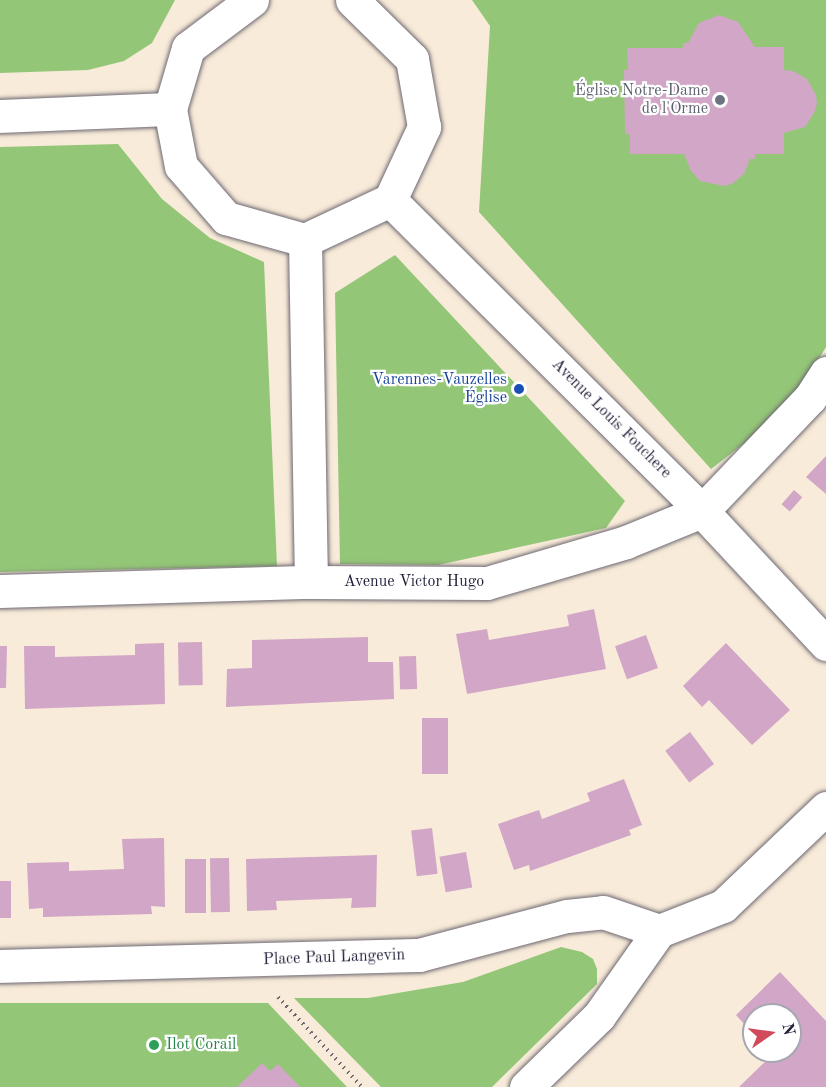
<!DOCTYPE html>
<meta charset="utf-8">
<style>
body{margin:0}
#map{position:relative;width:826px;height:1087px;overflow:hidden;background:#f8ebd9;font-family:"Old Standard TT",serif}
div>[style]{position:absolute}
.green>*{inset:0;background:#94c677}
.building>*{inset:0;background:#d1a6c6;transform-origin:0 0}
.path>*{height:4px;margin-top:-2px;transform-origin:0;background:repeating-linear-gradient(90deg,#6d6872 0 1.5px,transparent 0 6px)}
.roads{filter:drop-shadow(0 0 2px #6d6872) drop-shadow(0 0 2px #6d6872)}
.street>*{height:33px;margin:-16.5px;padding:0 16.5px;transform-origin:16.5px;border-radius:16.5px;background:#fff}
.dots>*{width:16px;height:16px;translate:-50% -50%;box-sizing:border-box;border:3px solid #fff;border-radius:50%}
span{translate:-50% -50%;white-space:nowrap;text-align:center;line-height:1.15;-webkit-text-stroke:4.5px #fff;paint-order:stroke}
.worship-label{font-size:16px;color:#5b616d}
.right{translate:-100% -50%;text-align:right}
.transit-label{font-size:16px;color:#164399}
.street-label{font-size:16px;color:#22223b}
.leisure-label{font-size:16px;color:#27864d}
.left{translate:0 -50%;text-align:left}
.north{position:absolute;left:742px;top:1003px;width:60px;height:60px;box-sizing:border-box;background:#fff;border:2px solid #a7a7b1;border-radius:50%;rotate:77deg;font-size:16px;font-weight:700;line-height:24px;text-align:center;color:#22223b}
.north::after{content:'';display:block;margin:auto;width:21px;height:27px;background:#d1495b;clip-path:polygon(50% 0,100% 100%,50% 72%,0 100%)}
</style>
<div id="map">
<div class="green">
<i style="clip-path:polygon(0 0,175px 0,152px 43px,124px 61px,88px 70px,0 73px)"></i>
<i style="clip-path:polygon(472px 0,826px 0,826px 347px,803px 385px,751px 438px,711px 469px,479px 212px,490px 26px)"></i>
<i style="clip-path:polygon(118px 144px,162px 199px,210px 238px,264px 262px,277px 566px,0 572px,0 147px)"></i>
<i style="clip-path:polygon(395px 255px,625px 501px,606px 528px,438px 565px,340px 564px,335px 293px)"></i>
<i style="clip-path:polygon(561px 947px,582px 952px,593px 959px,597px 969px,597px 984px,492px 1087px,381px 1087px,294px 998px,368px 998px,463px 982px)"></i>
<i style="clip-path:polygon(0 1003px,268px 1003px,347px 1087px,0 1087px)"></i>
</div>
<div class="building">
<i style="clip-path:polygon(719px 15px,738px 22px,755px 47px,784px 47px,784px 70px,793px 71px,807px 79px,816px 95px,817px 104px,814px 113px,805px 127px,784px 133px,784px 154px,755px 154px,755px 159px,750px 159px,744px 174px,732px 184px,724px 186px,700px 181px,691px 171px,684px 154px,630px 154px,630px 134px,625px 134px,624px 70px,628px 70px,627px 48px,683px 48px,683px 43px,688px 43px,699px 23px)"></i>
<i style="clip-path:polygon(826px 456px,826px 494px,806px 477px)"></i>
<i style="left:794px;top:490px;width:11px;height:19px;rotate:41deg"></i>
<i style="clip-path:polygon(594px 609px,606px 669px,467px 694px,456px 634px,487px 629px,489px 640px,569px 626px,567px 615px)"></i>
<i style="left:646px;top:635px;width:35px;height:33px;rotate:70deg"></i>
<i style="clip-path:polygon(368px 637px,368px 662px,393px 662px,394px 699px,226px 707px,227px 669px,252px 668px,252px 640px)"></i>
<i style="left:202px;top:642px;width:43px;height:24px;rotate:89deg"></i>
<i style="clip-path:polygon(164px 643px,165px 704px,25px 709px,24px 646px,55px 646px,55px 657px,135px 655px,135px 644px)"></i>
<i style="clip-path:polygon(726px 643px,790px 710px,752px 745px,709px 700px,702px 707px,683px 686px)"></i>
<i style="clip-path:polygon(0 646px,7px 646px,6px 688px,0 688px)"></i>
<i style="left:416px;top:656px;width:33px;height:17px;rotate:88deg"></i>
<i style="left:422px;top:718px;width:26px;height:56px"></i>
<i style="left:690px;top:732px;width:40px;height:31px;rotate:53deg"></i>
<i style="clip-path:polygon(624px 779px,642px 825px,629px 830px,631px 835px,530px 871px,529px 865px,514px 870px,498px 824px,539px 810px,542px 819px,590px 801px,587px 793px)"></i>
<i style="left:432px;top:828px;width:46px;height:21px;rotate:83deg"></i>
<i style="clip-path:polygon(164px 838px,165px 907px,151px 906px,152px 914px,43px 917px,43px 908px,29px 909px,27px 863px,69px 862px,69px 871px,124px 869px,122px 839px)"></i>
<i style="left:466px;top:852px;width:36px;height:27px;rotate:80deg"></i>
<i style="clip-path:polygon(377px 855px,376px 907px,351px 908px,352px 898px,276px 901px,277px 910px,247px 911px,246px 859px)"></i>
<i style="left:229px;top:858px;width:54px;height:19px;rotate:89deg"></i>
<i style="left:185px;top:859px;width:21px;height:54px"></i>
<i style="left:0;top:881px;width:11px;height:37px"></i>
<i style="clip-path:polygon(780px 972px,826px 1021px,826px 1087px,739px 1087px,773px 1054px,770px 1051px,790px 1051px,790px 1015px,754px 1015px,754px 1035px,736px 1015px)"></i>
<i style="clip-path:polygon(262px 1063px,270px 1071px,278px 1064px,300px 1087px,237px 1087px)"></i>
</div>
<div class="path">
<i style="left:278px;top:997px;width:123px;rotate:47deg"></i>
</div>
<div class="roads">
<div class="street">
<i style="left:252px;top:0;width:80px;rotate:143.1deg"></i>
<i style="left:188px;top:48px;width:64px;rotate:106.4deg"></i>
<i style="left:170px;top:109px;width:58px;rotate:79.1deg"></i>
<i style="left:181px;top:166px;width:69px;rotate:49.1deg"></i>
<i style="left:226px;top:218px;width:82px;rotate:15.6deg"></i>
<i style="left:305px;top:240px;width:94px;rotate:-25.2deg"></i>
<i style="left:390px;top:200px;width:81px;rotate:-65deg"></i>
<i style="left:424px;top:127px;width:69px;rotate:-100deg"></i>
<i style="left:412px;top:59px;width:84px;rotate:-135.5deg"></i>
<i style="left:0;top:116px;width:170px;rotate:-2.4deg"></i>
<i style="left:390px;top:200px;width:441px;rotate:44.9deg"></i>
<i style="left:702px;top:511px;width:182px;rotate:47deg"></i>
<i style="left:305px;top:240px;width:342px;rotate:89deg"></i>
<i style="left:0;top:591px;width:311px;rotate:-1.7deg"></i>
<i style="left:311px;top:582px;width:176px;rotate:0.3deg"></i>
<i style="left:487px;top:583px;width:145px;rotate:-16.4deg"></i>
<i style="left:626px;top:542px;width:82px;rotate:-22.2deg"></i>
<i style="left:702px;top:511px;width:156px;rotate:-46.3deg"></i>
<i style="left:810px;top:398px;width:30px;rotate:-57deg"></i>
<i style="left:0;top:966px;width:419px;rotate:-1.5deg"></i>
<i style="left:419px;top:955px;width:153px;rotate:-14.8deg"></i>
<i style="left:567px;top:916px;width:36px;rotate:-6deg"></i>
<i style="left:603px;top:912px;width:59px;rotate:18.7deg"></i>
<i style="left:526px;top:1087px;width:102px;rotate:-44.2deg"></i>
<i style="left:599px;top:1016px;width:104px;rotate:-54.8deg"></i>
<i style="left:659px;top:931px;width:69px;rotate:-21.3deg"></i>
<i style="left:723px;top:906px;width:142px;rotate:-43.6deg"></i>
</div>
</div>
<div class="dots">
<i style="left:720px;top:100px;background:#6b7280"></i>
<i style="left:519px;top:389px;background:#1a4fb4"></i>
<i style="left:154px;top:1045px;background:#2e9e5b"></i>
</div>
<div class="worship-label">
<span class="right" style="left:708px;top:100px">Église Notre-Dame<br>de l'Orme</span>
</div>
<div class="transit-label">
<span class="right" style="left:507px;top:389px">Varennes-Vauzelles<br>Église</span>
</div>
<div class="street-label">
<span style="left:611px;top:419px;rotate:45deg">Avenue Louis Fouchere</span>
<span style="left:414px;top:582px">Avenue Victor Hugo</span>
<span style="left:334px;top:958px;rotate:-2deg">Place Paul Langevin</span>
</div>
<div class="leisure-label">
<span class="left" style="left:166px;top:1045px">Ilot Corail</span>
</div>
<div class="north">N</div>
</div>
